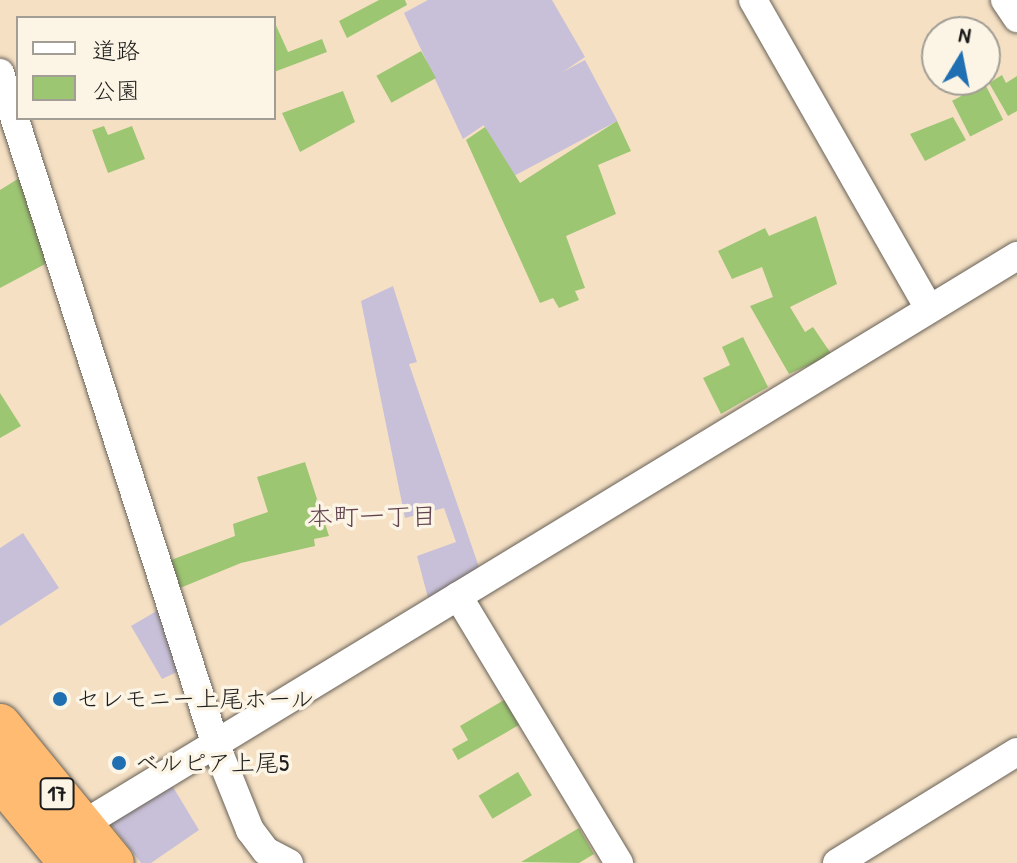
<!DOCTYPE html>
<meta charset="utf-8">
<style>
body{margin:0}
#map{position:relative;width:1017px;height:863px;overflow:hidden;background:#f5e0c4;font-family:"Patrick Hand","Klee One",sans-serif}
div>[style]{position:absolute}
.industrial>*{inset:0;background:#c8c0d8;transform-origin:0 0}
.green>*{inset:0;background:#9dc672;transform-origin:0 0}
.roads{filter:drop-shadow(0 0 2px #686157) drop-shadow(0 0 2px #686157)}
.minor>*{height:28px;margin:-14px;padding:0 14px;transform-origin:14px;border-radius:14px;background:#fff}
.highway>*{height:42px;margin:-21px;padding:0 21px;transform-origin:21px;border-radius:21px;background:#ffbb71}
.dots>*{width:22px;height:22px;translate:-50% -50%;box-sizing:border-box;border:4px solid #fcf5e5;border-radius:50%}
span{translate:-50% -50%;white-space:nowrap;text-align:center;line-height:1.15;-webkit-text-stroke:7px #fcf5e5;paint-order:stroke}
.shield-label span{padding:2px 6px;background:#fcf5e5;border:2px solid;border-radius:6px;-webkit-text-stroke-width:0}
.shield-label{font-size:22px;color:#1c1c1c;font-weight:700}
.poi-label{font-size:24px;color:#1c1c1c}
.left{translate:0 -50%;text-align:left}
.neighbourhood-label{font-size:26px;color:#614350}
.legend{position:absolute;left:16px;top:16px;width:260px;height:104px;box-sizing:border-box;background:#fcf5e5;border:2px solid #a29e95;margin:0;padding:10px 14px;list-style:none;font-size:24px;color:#1c1c1c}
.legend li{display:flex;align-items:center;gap:16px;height:40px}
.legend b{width:40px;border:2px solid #a29e95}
.north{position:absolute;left:921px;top:16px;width:80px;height:80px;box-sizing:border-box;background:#fcf5e5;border:2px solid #a29e95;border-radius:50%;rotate:10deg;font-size:22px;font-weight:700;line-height:32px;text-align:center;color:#1c1c1c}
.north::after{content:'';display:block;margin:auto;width:28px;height:36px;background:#1f6fb2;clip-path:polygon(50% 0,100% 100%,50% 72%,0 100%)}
</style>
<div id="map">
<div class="industrial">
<i style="clip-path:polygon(428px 0,552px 0,585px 57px,463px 139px,404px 13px)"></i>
<i style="left:585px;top:60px;width:69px;height:120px;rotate:62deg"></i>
<i style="clip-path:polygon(393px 286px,417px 362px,409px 364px,480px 570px,428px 598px,417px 556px,456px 542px,444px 508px,405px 518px,361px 301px)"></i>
<i style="clip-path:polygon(23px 533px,59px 588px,0 626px,0 548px)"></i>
<i style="clip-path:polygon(160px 609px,179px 671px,162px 679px,131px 626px)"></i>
<i style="clip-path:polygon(170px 782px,199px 830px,151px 863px,141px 863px,110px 823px)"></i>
</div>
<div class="green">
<i style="clip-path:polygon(379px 0,405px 0,407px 5px,347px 38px,339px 21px)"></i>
<i style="clip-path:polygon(274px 21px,288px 52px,322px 39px,327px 52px,274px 72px)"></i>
<i style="left:421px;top:51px;width:31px;height:51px;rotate:61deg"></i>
<i style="clip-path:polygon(1002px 75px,1006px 83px,1017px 76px,1017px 111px,1008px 116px,989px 83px)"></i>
<i style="left:985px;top:84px;width:40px;height:37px;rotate:63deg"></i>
<i style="clip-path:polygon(343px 91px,355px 122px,300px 152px,282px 113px)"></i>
<i style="clip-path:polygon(953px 117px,966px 140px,925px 161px,910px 134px)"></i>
<i style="clip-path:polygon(617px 121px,631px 151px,598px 165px,616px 214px,566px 236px,585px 288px,575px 291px,579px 300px,559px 308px,553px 298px,540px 303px,466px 140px,485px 127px,520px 183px)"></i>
<i style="clip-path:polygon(104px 126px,108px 135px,132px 126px,145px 159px,108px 173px,92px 130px)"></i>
<i style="clip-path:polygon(21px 177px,49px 262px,0 288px,0 190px)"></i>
<i style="clip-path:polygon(816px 216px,837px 284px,790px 307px,805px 332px,813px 327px,832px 355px,789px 374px,750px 306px,773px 297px,762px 267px,732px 279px,718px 251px,765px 228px,769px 236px)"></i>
<i style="clip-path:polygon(743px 337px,768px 387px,721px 414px,703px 378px,730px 365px,722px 347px)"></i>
<i style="clip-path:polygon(0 393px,21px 426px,0 438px)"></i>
<i style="clip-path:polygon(305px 462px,329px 536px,314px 539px,315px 546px,241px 563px,180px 588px,171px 560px,235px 536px,233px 524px,268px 512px,257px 477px)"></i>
<i style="clip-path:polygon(511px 696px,526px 721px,458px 760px,452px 749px,468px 740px,460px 726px)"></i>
<i style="left:518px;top:772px;width:27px;height:46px;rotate:59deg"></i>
<i style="clip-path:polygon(579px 828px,594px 854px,579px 863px,521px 862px)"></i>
</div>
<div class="roads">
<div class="minor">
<i style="left:753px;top:0;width:355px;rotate:60.3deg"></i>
<i style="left:1005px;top:0;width:22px;rotate:56deg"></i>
<i style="left:0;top:73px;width:704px;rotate:72.21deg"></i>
<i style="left:215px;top:743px;width:94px;rotate:68.1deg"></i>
<i style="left:250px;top:830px;width:26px;rotate:53deg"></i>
<i style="left:266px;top:851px;width:26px;rotate:28deg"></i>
<i style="left:458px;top:596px;width:312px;rotate:58.9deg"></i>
<i style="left:82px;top:825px;width:1095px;rotate:-31.32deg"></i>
<i style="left:837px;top:863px;width:211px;rotate:-31.7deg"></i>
</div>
<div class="highway">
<i style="left:0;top:725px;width:178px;rotate:50.7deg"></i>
<i style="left:0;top:778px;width:110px;rotate:50.5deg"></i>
</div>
</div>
<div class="dots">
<i style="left:60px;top:699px;background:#1f6fb2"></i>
<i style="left:119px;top:763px;background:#1f6fb2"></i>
</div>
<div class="shield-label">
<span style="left:57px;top:794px">17</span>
</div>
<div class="poi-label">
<span class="left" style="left:76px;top:699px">セレモニー上尾ホール</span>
<span class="left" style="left:135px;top:763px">ベルピア上尾5</span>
</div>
<div class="neighbourhood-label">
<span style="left:372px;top:516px">本町一丁目</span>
</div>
<ul class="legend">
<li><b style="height:10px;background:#fff"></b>道路</li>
<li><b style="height:22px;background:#9dc672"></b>公園</li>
</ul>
<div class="north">N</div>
</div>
